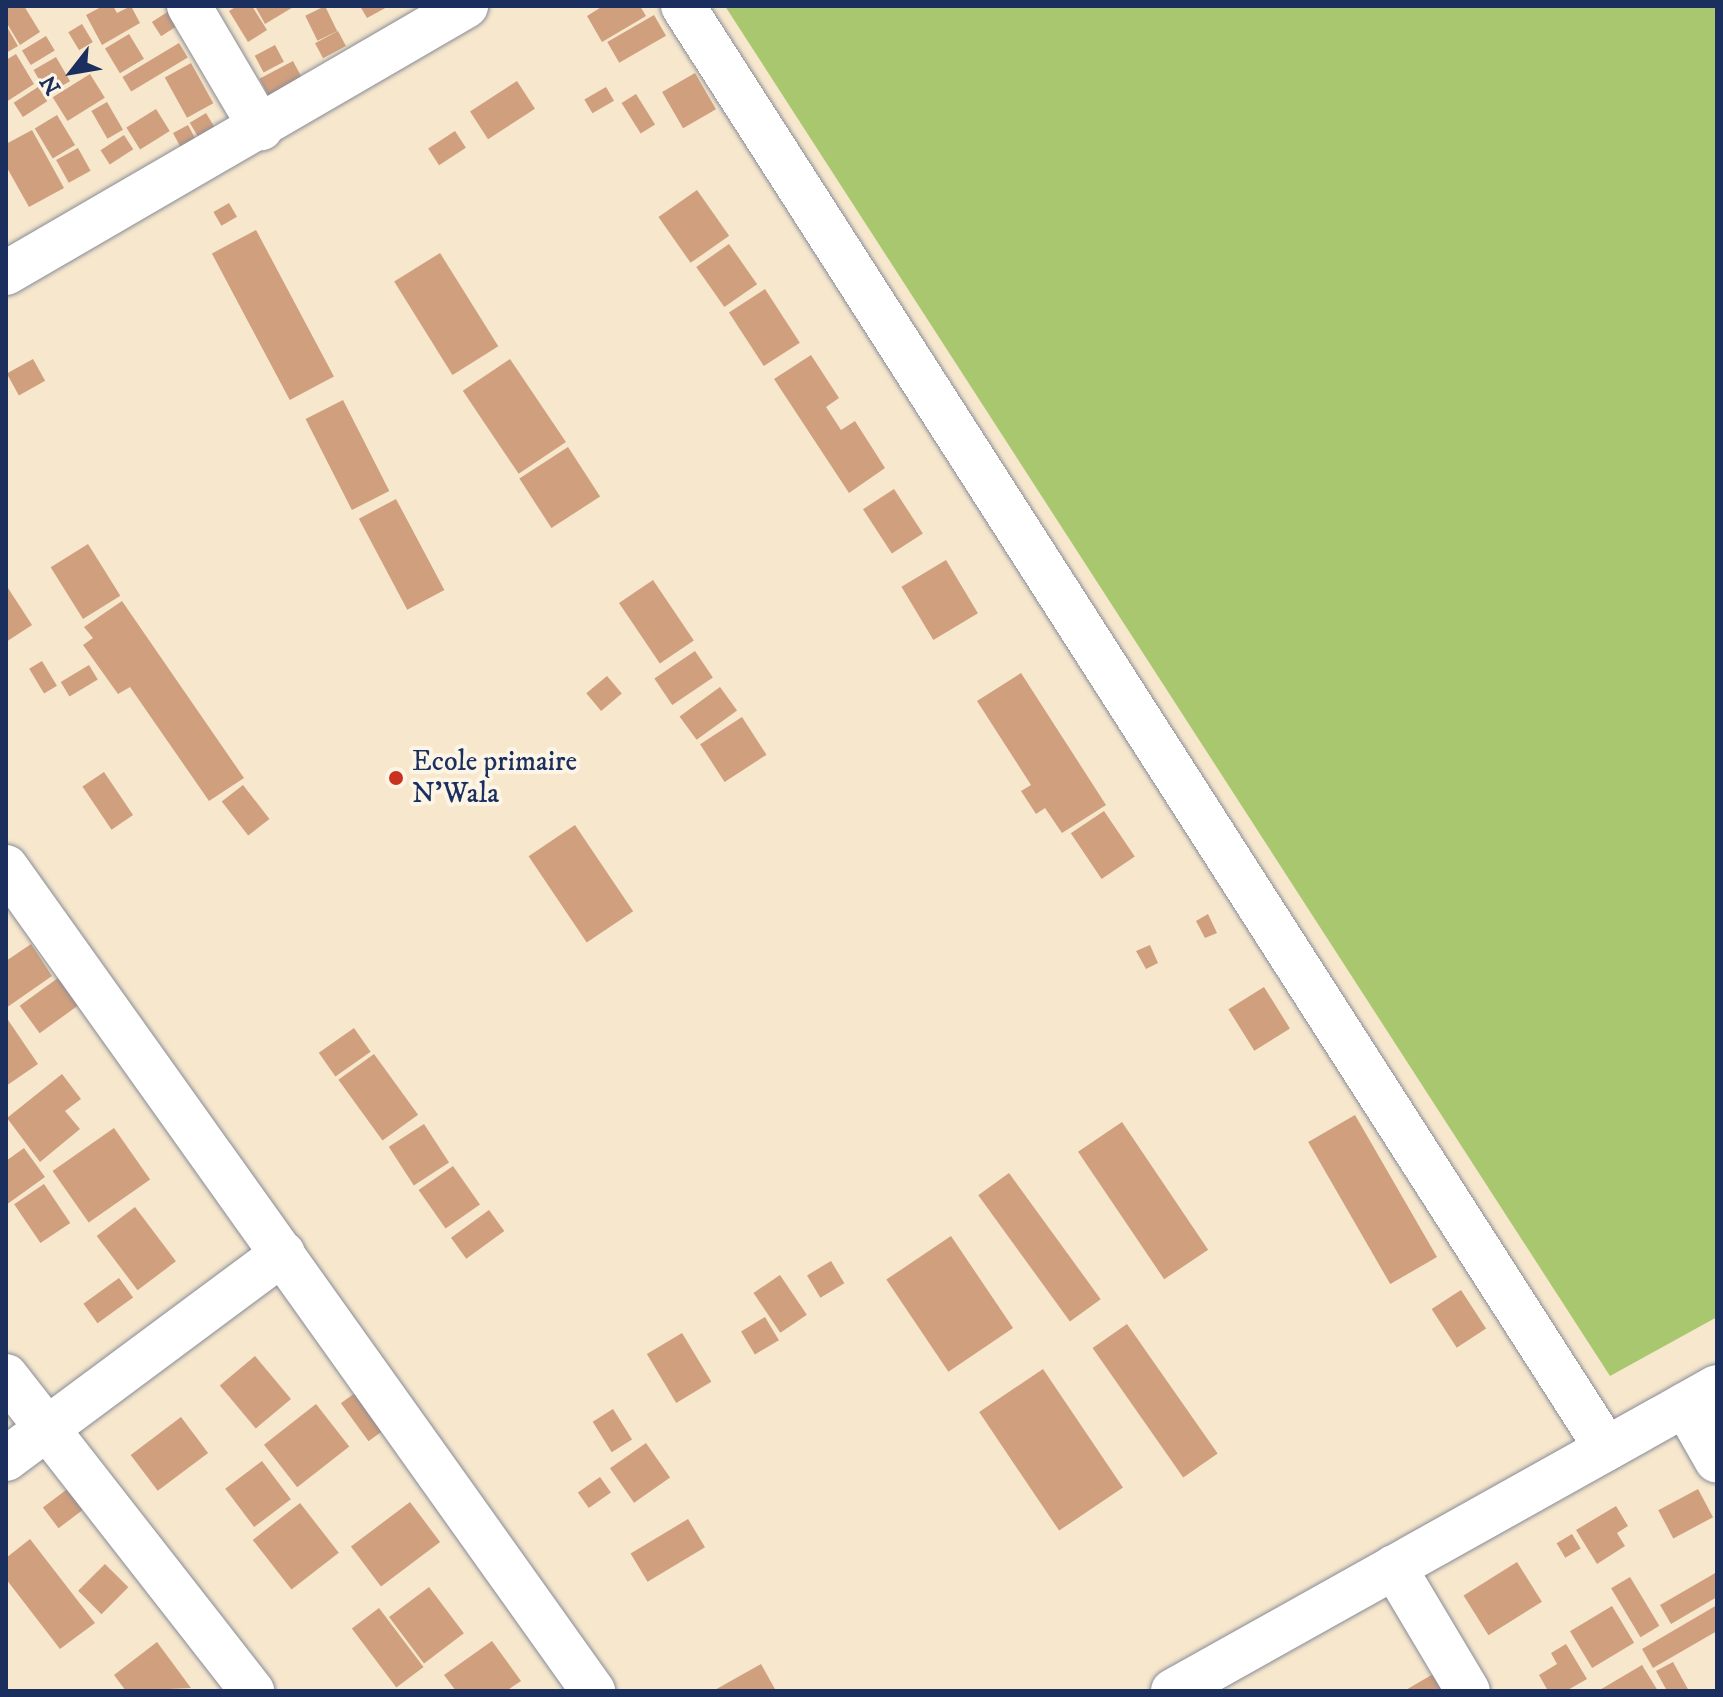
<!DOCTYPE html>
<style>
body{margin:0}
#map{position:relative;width:1723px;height:1697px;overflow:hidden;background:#f6e7cd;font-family:"IM FELL DW Pica",serif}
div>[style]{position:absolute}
.green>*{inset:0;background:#a9c76e}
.building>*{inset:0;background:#d0a07e;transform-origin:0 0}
.roads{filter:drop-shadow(0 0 2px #888b96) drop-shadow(0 0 2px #888b96)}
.minor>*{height:44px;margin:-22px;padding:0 22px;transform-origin:22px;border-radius:22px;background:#fff}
.dots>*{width:22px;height:22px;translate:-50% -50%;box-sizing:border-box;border:4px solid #fcf5e5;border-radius:50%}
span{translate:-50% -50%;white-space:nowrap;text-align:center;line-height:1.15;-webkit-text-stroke:8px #fcf5e5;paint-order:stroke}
.poi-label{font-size:28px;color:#1b2f5e}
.left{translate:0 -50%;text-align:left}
.frame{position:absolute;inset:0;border:8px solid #1b2f5e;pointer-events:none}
.north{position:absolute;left:32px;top:32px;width:80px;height:80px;-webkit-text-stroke:6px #fcf5e5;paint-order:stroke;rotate:239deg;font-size:22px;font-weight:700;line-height:32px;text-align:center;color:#1b2f5e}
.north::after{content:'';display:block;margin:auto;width:28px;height:36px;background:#1b2f5e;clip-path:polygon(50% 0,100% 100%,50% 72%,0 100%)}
</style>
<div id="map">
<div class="green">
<i style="clip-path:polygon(725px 6px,1717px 6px,1717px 1317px,1610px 1376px)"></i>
</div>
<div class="building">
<i style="clip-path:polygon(6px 6px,24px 6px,40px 32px,20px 45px,6px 22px)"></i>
<i style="clip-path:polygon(103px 6px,113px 6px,117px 13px,131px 6px,140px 23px,102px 45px,86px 15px)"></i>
<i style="clip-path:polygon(237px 6px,252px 6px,267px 30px,248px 42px,229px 11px)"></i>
<i style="clip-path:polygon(255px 6px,295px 6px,265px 24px)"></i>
<i style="left:325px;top:6px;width:28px;height:22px;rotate:64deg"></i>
<i style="clip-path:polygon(360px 6px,389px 6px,367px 18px)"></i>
<i style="clip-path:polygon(603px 6px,640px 6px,646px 16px,602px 42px,587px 16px)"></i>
<i style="left:172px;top:9px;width:17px;height:24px;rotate:57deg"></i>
<i style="left:654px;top:15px;width:24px;height:54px;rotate:60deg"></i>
<i style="left:82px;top:24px;width:21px;height:16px;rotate:59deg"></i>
<i style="clip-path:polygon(6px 25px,18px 46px,6px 53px)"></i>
<i style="left:338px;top:31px;width:17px;height:26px;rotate:62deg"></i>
<i style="left:129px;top:34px;width:29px;height:28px;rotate:59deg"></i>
<i style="left:46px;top:36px;width:17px;height:28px;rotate:59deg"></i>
<i style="left:179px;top:43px;width:17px;height:66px;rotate:59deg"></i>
<i style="left:275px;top:45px;width:19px;height:23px;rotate:62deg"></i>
<i style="clip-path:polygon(16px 54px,34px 84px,6px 102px,6px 60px)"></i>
<i style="left:56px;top:57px;width:28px;height:26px;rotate:60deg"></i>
<i style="left:293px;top:61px;width:24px;height:38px;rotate:62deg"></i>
<i style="left:191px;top:63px;width:46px;height:30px;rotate:61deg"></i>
<i style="left:695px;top:73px;width:42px;height:38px;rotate:60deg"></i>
<i style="left:90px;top:74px;width:28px;height:44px;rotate:58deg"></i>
<i style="left:517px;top:81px;width:33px;height:56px;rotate:57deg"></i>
<i style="left:38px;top:87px;width:17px;height:29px;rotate:57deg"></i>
<i style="left:606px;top:87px;width:16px;height:25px;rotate:60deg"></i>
<i style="left:636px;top:94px;width:36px;height:17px;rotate:58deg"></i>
<i style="left:107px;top:102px;width:32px;height:18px;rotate:60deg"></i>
<i style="left:156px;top:109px;width:26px;height:35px;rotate:58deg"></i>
<i style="left:206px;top:113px;width:23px;height:19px;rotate:59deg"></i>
<i style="left:57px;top:115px;width:35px;height:26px;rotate:59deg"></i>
<i style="left:188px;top:125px;width:21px;height:17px;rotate:62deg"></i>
<i style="clip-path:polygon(32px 130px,64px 188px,29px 207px,6px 166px,6px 144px)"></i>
<i style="left:455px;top:131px;width:20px;height:32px;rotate:57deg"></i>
<i style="left:124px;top:135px;width:17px;height:28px;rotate:57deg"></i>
<i style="left:78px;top:148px;width:26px;height:25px;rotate:61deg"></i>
<i style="left:697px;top:190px;width:56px;height:47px;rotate:55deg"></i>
<i style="left:229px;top:203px;width:16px;height:18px;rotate:60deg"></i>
<i style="left:256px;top:230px;width:166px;height:50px;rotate:62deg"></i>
<i style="left:729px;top:244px;width:49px;height:40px;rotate:55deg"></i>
<i style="left:440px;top:253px;width:110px;height:54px;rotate:58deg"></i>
<i style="left:765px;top:289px;width:64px;height:43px;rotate:57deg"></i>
<i style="clip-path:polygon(811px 355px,839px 398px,826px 407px,841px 430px,855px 421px,885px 468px,849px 493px,774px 379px)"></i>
<i style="left:33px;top:359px;width:25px;height:30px;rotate:61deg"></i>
<i style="left:510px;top:359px;width:100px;height:57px;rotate:56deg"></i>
<i style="left:343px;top:400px;width:102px;height:42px;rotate:63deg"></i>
<i style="left:568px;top:447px;width:59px;height:58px;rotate:57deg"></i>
<i style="left:894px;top:489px;width:53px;height:37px;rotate:57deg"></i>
<i style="left:396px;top:499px;width:103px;height:42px;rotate:62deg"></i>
<i style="left:88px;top:544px;width:61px;height:44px;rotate:58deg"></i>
<i style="left:946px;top:560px;width:62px;height:52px;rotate:59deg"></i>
<i style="left:653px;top:580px;width:73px;height:41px;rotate:56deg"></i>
<i style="clip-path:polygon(6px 585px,32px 625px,6px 642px)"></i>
<i style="clip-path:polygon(122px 601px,244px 778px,209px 801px,130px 687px,118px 694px,83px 645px,93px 638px,84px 627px)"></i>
<i style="left:695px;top:651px;width:32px;height:49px;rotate:56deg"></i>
<i style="left:42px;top:661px;width:29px;height:15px;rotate:59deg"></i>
<i style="left:89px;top:665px;width:17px;height:33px;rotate:59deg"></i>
<i style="clip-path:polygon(1021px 673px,1106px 805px,1062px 833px,1045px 808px,1036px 814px,1021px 791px,1031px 785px,977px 701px)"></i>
<i style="left:607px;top:676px;width:23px;height:27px;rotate:50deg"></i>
<i style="left:720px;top:687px;width:29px;height:50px;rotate:54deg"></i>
<i style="left:742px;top:717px;width:45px;height:50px;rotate:57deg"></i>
<i style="left:104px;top:772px;width:52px;height:26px;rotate:56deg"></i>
<i style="left:243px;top:785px;width:43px;height:27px;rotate:52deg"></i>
<i style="left:1104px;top:811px;width:55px;height:40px;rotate:56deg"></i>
<i style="left:575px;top:825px;width:104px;height:56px;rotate:56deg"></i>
<i style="clip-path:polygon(1208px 914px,1217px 933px,1205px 938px,1196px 921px)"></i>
<i style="clip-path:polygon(31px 944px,52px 976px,6px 1008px,6px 961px)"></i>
<i style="clip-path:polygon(1150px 945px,1158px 963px,1146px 969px,1136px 951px)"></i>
<i style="left:69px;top:970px;width:34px;height:61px;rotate:54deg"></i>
<i style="left:1264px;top:987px;width:49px;height:42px;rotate:58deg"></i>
<i style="clip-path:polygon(6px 1017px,38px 1064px,6px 1086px)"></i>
<i style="left:354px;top:1028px;width:29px;height:43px;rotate:55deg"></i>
<i style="left:374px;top:1054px;width:75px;height:44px;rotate:54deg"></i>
<i style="clip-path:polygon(62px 1074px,81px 1099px,65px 1111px,80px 1129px,40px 1162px,7px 1118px)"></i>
<i style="left:1355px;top:1115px;width:164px;height:54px;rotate:60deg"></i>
<i style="left:1122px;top:1122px;width:154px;height:53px;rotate:56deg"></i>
<i style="left:424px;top:1124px;width:46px;height:42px;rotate:57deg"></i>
<i style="left:114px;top:1128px;width:63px;height:75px;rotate:55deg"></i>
<i style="clip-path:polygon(24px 1148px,45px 1177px,6px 1205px,6px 1161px)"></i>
<i style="left:453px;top:1166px;width:47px;height:42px;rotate:55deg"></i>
<i style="left:1009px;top:1173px;width:156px;height:38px;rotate:54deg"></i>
<i style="left:44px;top:1184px;width:47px;height:36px;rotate:56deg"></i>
<i style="left:135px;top:1207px;width:68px;height:48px;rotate:53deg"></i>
<i style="left:489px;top:1210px;width:26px;height:47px;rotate:54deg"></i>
<i style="left:951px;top:1236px;width:111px;height:78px;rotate:56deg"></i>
<i style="left:831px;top:1261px;width:26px;height:28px;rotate:59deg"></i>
<i style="left:780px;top:1275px;width:48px;height:32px;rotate:56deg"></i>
<i style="left:119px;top:1278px;width:24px;height:44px;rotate:54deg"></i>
<i style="left:1461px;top:1290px;width:46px;height:35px;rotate:57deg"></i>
<i style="left:765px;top:1317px;width:27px;height:28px;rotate:59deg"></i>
<i style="left:1127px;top:1324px;width:158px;height:42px;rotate:55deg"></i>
<i style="left:682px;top:1333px;width:57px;height:41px;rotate:59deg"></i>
<i style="left:255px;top:1356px;width:56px;height:46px;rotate:50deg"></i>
<i style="left:1043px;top:1369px;width:143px;height:77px;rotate:56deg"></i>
<i style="left:370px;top:1382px;width:47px;height:36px;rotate:54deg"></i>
<i style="left:316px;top:1404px;width:54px;height:66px;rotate:52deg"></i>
<i style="left:613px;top:1409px;width:36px;height:24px;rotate:58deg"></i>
<i style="left:181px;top:1417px;width:45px;height:63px;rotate:53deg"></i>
<i style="left:646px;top:1443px;width:42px;height:44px;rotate:55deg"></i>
<i style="left:262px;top:1461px;width:48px;height:46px;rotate:53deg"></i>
<i style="left:600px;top:1477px;width:19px;height:27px;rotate:55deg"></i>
<i style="left:70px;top:1487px;width:26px;height:34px;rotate:53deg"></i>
<i style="left:1698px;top:1489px;width:32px;height:45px;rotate:62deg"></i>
<i style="left:410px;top:1502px;width:50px;height:74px;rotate:53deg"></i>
<i style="left:300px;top:1503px;width:63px;height:60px;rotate:52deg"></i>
<i style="clip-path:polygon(1616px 1506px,1628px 1526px,1617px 1533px,1625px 1546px,1597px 1564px,1576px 1530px)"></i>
<i style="left:688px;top:1519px;width:33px;height:67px;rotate:59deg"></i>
<i style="left:1572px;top:1534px;width:17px;height:18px;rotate:59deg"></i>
<i style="clip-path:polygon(30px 1539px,95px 1623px,60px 1649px,6px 1579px,6px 1558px)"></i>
<i style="left:1517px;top:1562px;width:47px;height:63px;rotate:58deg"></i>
<i style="left:105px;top:1564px;width:33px;height:38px;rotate:45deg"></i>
<i style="clip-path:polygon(1717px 1572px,1717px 1597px,1671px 1624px,1660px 1605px)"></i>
<i style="left:1630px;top:1577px;width:57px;height:22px;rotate:59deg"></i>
<i style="left:429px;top:1587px;width:58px;height:50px;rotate:53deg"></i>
<i style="clip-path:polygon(1717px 1605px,1717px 1631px,1653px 1668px,1642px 1649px)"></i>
<i style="left:1612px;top:1606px;width:43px;height:49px;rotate:59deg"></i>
<i style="left:379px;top:1608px;width:74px;height:34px;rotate:53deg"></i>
<i style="clip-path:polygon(492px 1641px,521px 1681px,506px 1691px,456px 1691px,444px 1675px)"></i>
<i style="clip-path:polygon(157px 1642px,191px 1688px,126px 1691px,114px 1675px)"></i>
<i style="clip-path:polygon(1566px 1644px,1587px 1679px,1566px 1691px,1548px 1691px,1539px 1675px,1557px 1664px,1551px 1653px)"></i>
<i style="clip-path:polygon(1673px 1662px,1689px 1691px,1667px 1691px,1656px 1671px)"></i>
<i style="clip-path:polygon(761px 1664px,776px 1691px,713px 1691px)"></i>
<i style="clip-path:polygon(1642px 1665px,1658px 1691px,1598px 1691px)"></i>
<i style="clip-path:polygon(1435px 1673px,1446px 1691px,1404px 1691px)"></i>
</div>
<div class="roads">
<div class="minor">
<i style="left:189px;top:6px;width:142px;rotate:59.5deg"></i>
<i style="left:683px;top:6px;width:1713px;rotate:57.37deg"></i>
<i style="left:6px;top:273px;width:532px;rotate:-30.13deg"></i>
<i style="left:6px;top:867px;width:1012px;rotate:54.53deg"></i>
<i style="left:6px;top:1376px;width:400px;rotate:52deg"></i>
<i style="left:1685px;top:1405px;width:64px;rotate:60.3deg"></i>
<i style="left:6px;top:1459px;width:345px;rotate:-36.6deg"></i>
<i style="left:1394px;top:1567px;width:144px;rotate:59.2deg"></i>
<i style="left:1173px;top:1691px;width:623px;rotate:-29.2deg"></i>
</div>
</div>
<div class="dots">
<i style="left:396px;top:778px;background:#c8321e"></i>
</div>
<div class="poi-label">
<span class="left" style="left:412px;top:778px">Ecole primaire<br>N'Wala</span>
</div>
<div class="frame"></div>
<div class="north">N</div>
</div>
